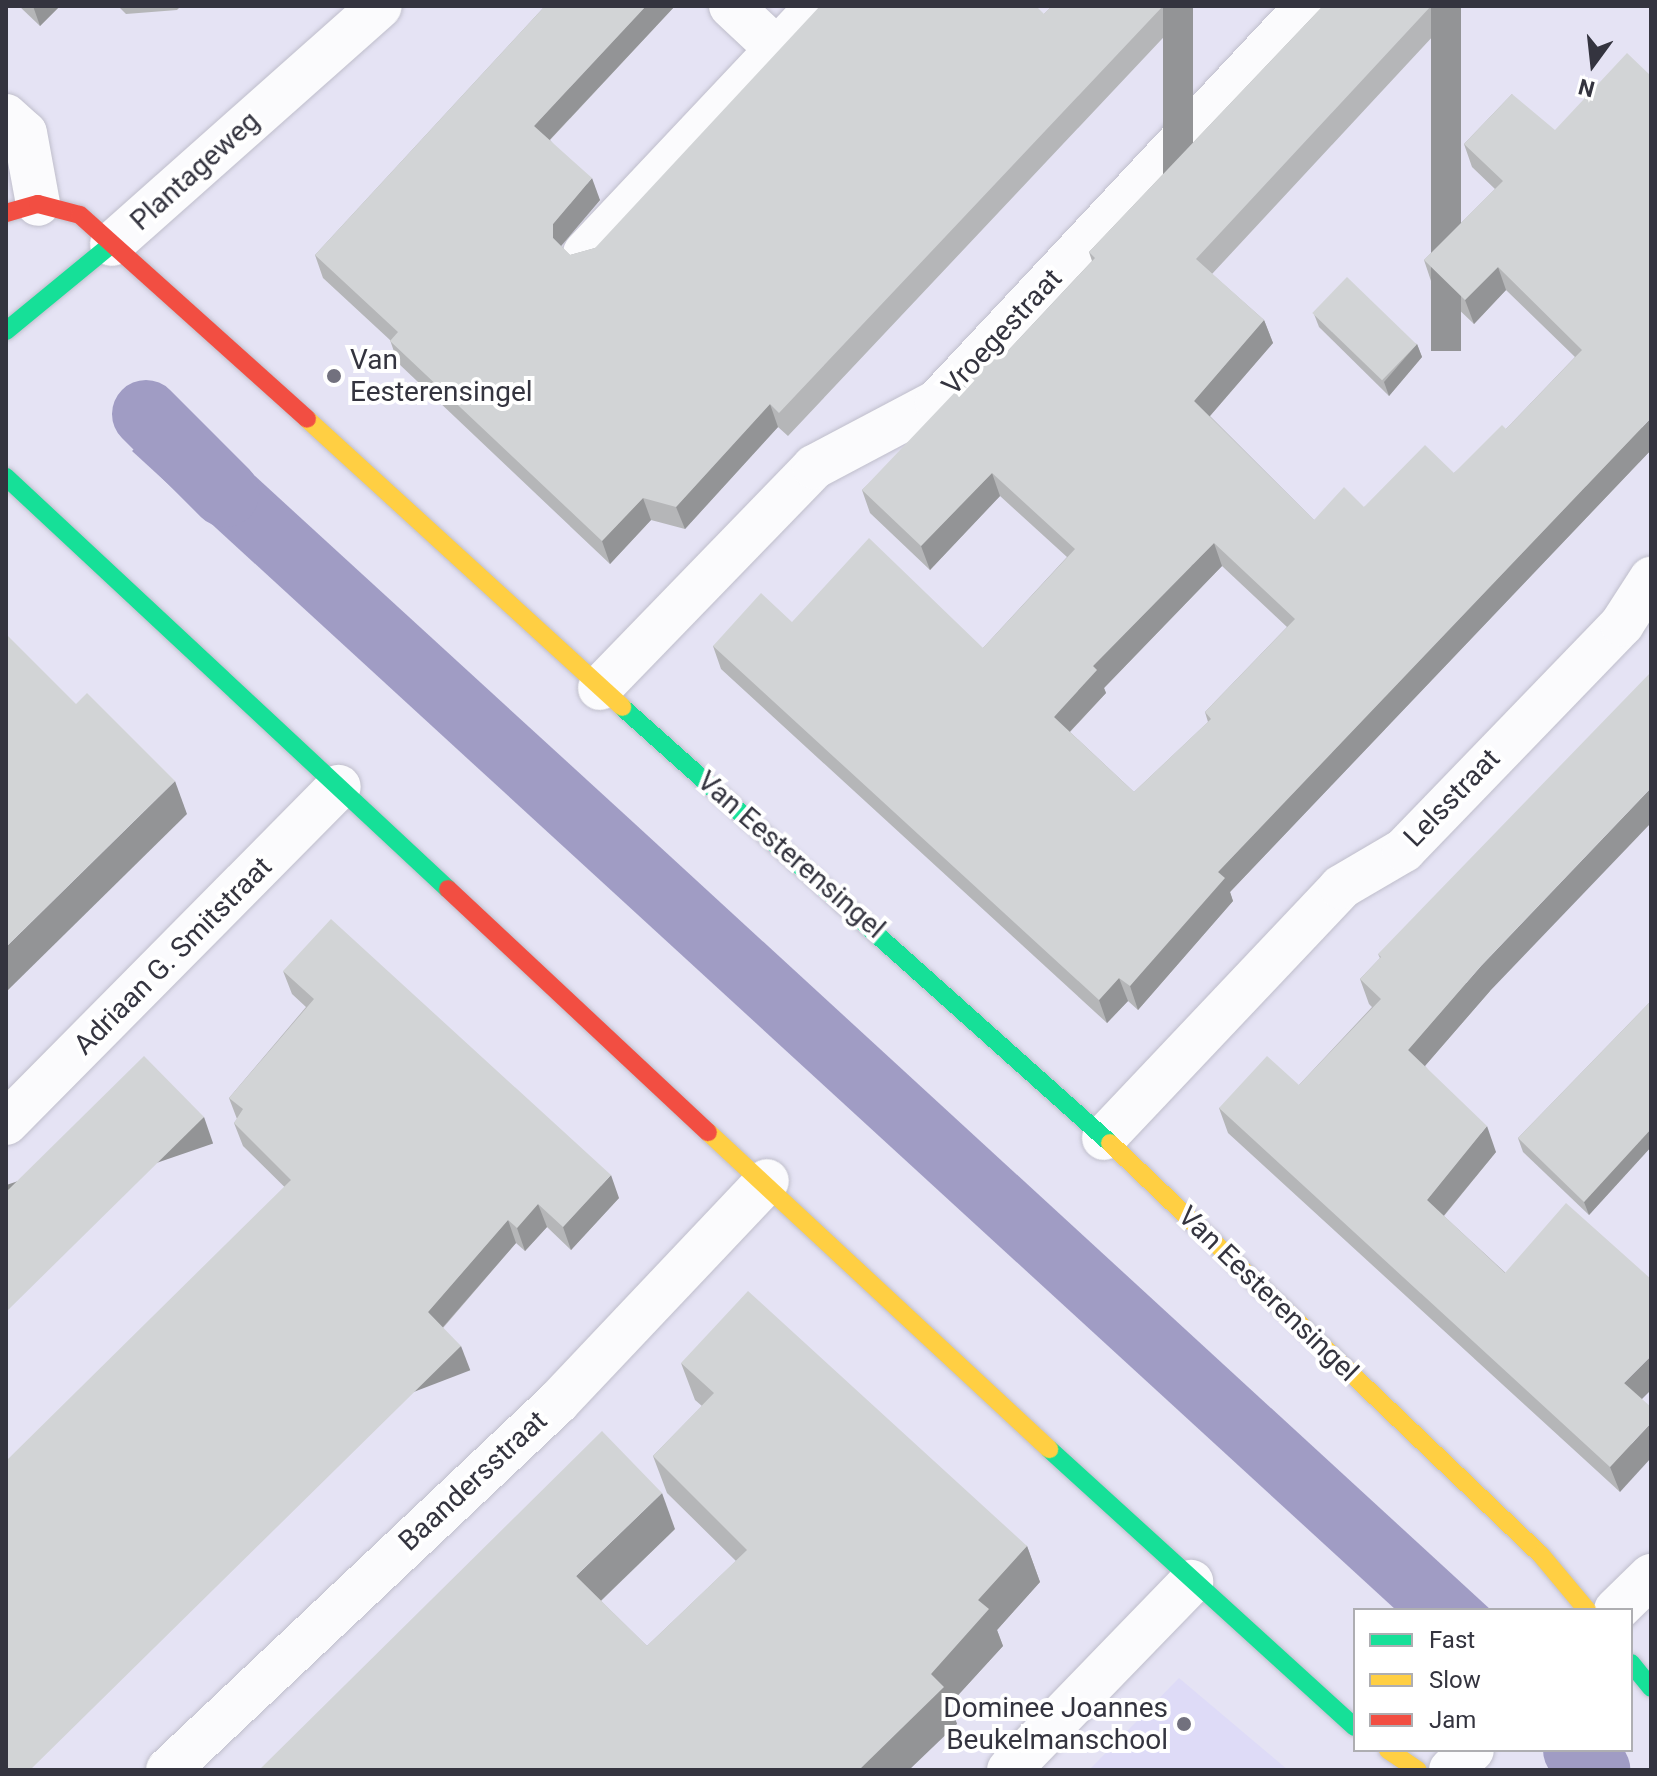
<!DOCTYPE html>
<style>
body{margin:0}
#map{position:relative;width:1657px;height:1776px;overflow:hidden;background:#e5e3f4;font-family:Roboto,sans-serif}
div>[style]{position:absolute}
.built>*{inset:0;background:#dedbf7}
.water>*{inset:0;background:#a09cc4}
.canal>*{height:68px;margin:-34px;padding:0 34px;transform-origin:34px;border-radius:34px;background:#a09cc4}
.roads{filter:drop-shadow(0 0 2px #bfbecb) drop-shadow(0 0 2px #bfbecb)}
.street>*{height:44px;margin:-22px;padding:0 22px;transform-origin:22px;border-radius:22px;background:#fbfbfd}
.fast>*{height:18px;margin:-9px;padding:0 9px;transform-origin:9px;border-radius:9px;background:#16e098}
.slow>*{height:18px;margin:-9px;padding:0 9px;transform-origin:9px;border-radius:9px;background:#ffcf43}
.jam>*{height:18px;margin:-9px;padding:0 9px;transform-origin:9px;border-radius:9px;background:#f24e42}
.wall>*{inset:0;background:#b5b6b8}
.shaded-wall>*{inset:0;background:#939496;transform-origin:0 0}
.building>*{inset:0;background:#d2d4d6;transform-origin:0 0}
.dots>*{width:22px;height:22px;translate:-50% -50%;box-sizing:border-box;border:4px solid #fff;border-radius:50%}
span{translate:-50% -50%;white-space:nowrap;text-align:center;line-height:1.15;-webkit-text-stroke:8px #fff;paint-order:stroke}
.street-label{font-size:28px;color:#34343f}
.poi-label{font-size:28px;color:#34343f}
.left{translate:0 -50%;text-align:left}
.right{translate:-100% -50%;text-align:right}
.frame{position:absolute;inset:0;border:8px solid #34343f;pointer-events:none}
.legend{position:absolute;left:1353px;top:1608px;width:280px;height:144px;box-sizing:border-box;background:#fff;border:2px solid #aeaeb2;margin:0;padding:10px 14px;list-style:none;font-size:24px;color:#34343f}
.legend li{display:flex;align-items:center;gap:16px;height:40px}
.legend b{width:40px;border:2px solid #aeaeb2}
.north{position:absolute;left:1553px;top:24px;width:80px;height:80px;-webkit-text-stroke:6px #fff;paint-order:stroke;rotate:195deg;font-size:22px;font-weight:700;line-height:32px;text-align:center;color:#34343f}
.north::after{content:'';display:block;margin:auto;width:28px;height:36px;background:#34343f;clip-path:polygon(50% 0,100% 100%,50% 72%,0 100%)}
</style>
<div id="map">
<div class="built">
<i style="clip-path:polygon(1179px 1678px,1288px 1770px,1089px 1770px)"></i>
</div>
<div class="water">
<i style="clip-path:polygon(184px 411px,634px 823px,1491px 1610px,1396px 1610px,132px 451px,170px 415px)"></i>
</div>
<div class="canal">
<i style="left:146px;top:414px;width:112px;rotate:45deg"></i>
<i style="left:1577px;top:1750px;width:28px;rotate:46deg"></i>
</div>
<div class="roads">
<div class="street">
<i style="left:731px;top:6px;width:64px;rotate:43.1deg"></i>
<i style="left:6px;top:116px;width:25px;rotate:42deg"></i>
<i style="left:25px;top:133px;width:72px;rotate:79.6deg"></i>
<i style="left:112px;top:244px;width:358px;rotate:-41.6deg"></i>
<i style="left:585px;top:253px;width:340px;rotate:-46.7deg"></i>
<i style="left:600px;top:688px;width:308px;rotate:-45.9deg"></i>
<i style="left:814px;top:467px;width:139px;rotate:-27.9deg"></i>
<i style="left:937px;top:402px;width:542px;rotate:-46.94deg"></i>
<i style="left:6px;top:1123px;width:473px;rotate:-45.3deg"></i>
<i style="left:1104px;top:1138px;width:345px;rotate:-46.6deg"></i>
<i style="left:1341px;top:887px;width:73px;rotate:-30.4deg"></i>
<i style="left:1404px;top:850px;width:314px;rotate:-46deg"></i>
<i style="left:1622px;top:624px;width:54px;rotate:-57.2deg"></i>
<i style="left:1616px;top:1610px;width:49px;rotate:-44.2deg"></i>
<i style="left:168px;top:1770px;width:536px;rotate:-43.34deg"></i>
<i style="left:558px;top:1402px;width:304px;rotate:-46.6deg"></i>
<i style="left:1009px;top:1770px;width:262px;rotate:-45.9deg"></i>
<i style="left:1451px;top:1770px;width:29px;rotate:-44deg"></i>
</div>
<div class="fast">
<i style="left:6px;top:331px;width:137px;rotate:-39.4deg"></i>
<i style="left:6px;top:477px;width:604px;rotate:42.99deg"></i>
<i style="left:622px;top:707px;width:654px;rotate:41.78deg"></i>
<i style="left:1049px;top:1449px;width:413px;rotate:42.3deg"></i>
<i style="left:1631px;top:1663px;width:32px;rotate:51deg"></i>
</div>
<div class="slow">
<i style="left:307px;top:419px;width:427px;rotate:42.4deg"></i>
<i style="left:708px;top:1132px;width:466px;rotate:42.9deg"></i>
<i style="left:1110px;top:1143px;width:596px;rotate:43.71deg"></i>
<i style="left:1541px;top:1555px;width:72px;rotate:50.1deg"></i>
<i style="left:1388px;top:1750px;width:36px;rotate:34deg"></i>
</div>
<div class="jam">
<i style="left:6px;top:213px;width:33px;rotate:-16deg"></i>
<i style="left:38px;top:204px;width:43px;rotate:14.7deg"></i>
<i style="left:80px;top:215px;width:305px;rotate:41.9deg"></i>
<i style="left:448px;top:889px;width:356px;rotate:43.1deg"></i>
</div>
</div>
<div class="wall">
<i style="clip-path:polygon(19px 6px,60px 6px,40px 26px)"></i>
<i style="clip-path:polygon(118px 6px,181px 6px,177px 10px,126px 14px)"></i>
<i style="clip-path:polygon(545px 6px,675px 6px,550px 140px,600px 200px,561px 246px,570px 255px,595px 248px,1044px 14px,1052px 6px,1193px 6px,788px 436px,778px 427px,685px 529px,651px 520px,610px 564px,398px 363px,390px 340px,323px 278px,315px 255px)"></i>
<i style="clip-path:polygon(evenodd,1323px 6px,1461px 6px,1212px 274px,1264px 320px,1273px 343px,1210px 416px,1314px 520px,1364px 507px,1454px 473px,1506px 429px,1575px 357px,1506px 290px,1474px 324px,1432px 284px,1424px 260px,1495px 189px,1472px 167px,1464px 144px,1512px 94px,1651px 450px,1230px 892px,1233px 901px,1138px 1010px,1128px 1001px,1107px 1023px,721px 669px,713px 646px,792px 622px,983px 648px,1067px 557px,1000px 496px,930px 570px,870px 513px,862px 490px,1002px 357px,1092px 261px,1089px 252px,1323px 6px,1222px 566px,1287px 627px,1205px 712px,1208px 722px,1134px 792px,1070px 732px,1106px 693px,1104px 688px,1222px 566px)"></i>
<i style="clip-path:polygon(1314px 314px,1417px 344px,1422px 357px,1389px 396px,1319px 327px)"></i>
<i style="clip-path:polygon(1378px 954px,1490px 991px,1425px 1066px,1496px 1152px,1444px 1216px,1642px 1399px,1620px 1492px,1228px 1133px,1219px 1108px,1299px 1085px,1372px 1007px,1369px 1004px,1360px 979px,1380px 958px)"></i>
<i style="clip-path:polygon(283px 971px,619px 1198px,571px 1250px,547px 1227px,525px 1251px,516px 1243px,443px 1328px,470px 1370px,243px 1146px,234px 1123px,237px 1119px,229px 1098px,306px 1007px,292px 994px)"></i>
<i style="clip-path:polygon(1651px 1001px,1651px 1147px,1589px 1215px,1523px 1152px,1518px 1138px)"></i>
<i style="clip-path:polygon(681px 1363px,1027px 1546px,1040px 1582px,997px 1630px,1003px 1646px,950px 1704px,957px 1724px,259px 1770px,675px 1529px,601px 1601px,647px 1646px,736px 1561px,667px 1493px,653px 1456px,702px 1406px,695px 1400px)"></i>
</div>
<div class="shaded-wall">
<i style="clip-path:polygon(33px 6px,60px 6px,40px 26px)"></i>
<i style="clip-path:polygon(646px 6px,675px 6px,542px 148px,534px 126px)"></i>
<i style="left:1163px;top:6px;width:30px;height:560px"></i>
<i style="left:1431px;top:6px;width:30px;height:345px"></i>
<i style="clip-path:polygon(592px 178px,600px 200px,561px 246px,553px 238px,553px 224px)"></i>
<i style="clip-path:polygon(1498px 267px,1506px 290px,1474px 324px,1465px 300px)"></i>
<i style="clip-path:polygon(1264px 320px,1273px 343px,1203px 424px,1194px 401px)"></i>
<i style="clip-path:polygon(1417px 344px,1422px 357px,1389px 396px,1384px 382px)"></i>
<i style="clip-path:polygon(770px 404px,778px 427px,685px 529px,676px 507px)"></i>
<i style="clip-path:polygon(1651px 418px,1651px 450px,1230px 892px,1233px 901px,1138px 1010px,1130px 986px,1218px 872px)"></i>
<i style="clip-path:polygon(992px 473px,1000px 496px,930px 570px,921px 546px)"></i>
<i style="clip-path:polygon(643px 498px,651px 520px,610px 564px,602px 541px)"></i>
<i style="clip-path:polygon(1214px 543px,1222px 566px,1104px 688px,1106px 693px,1062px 740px,1054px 717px,1093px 666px)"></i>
<i style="clip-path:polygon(175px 781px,187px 814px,6px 992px,6px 947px)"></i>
<i style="clip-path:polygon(1651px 788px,1651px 823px,1490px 991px,1417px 1075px,1408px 1050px,1481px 966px)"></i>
<i style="clip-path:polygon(1119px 978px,1128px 1001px,1107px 1023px,1099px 1000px)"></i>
<i style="left:204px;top:1117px;width:28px;height:278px;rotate:71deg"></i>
<i style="clip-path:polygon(1487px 1126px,1496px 1152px,1436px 1225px,1427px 1200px)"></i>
<i style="clip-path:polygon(1651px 1129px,1651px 1147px,1589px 1215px,1584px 1202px)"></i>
<i style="clip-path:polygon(611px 1175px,619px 1198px,571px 1250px,563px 1227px)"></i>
<i style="clip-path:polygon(538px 1204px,547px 1227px,525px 1251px,517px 1228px)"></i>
<i style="clip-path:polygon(508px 1220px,516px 1243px,436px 1335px,428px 1312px)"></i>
<i style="left:461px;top:1346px;width:26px;height:605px;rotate:69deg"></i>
<i style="clip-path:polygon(1651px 1356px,1651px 1390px,1633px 1408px,1624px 1383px)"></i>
<i style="clip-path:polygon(1651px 1423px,1651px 1458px,1620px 1492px,1610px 1467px)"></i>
<i style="clip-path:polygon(662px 1493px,675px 1529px,589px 1612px,576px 1576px)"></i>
<i style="clip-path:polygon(1027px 1546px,1040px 1582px,997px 1630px,1003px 1646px,950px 1704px,957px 1724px,909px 1770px,859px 1770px,931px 1674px,978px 1600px)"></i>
</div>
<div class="building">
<i style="clip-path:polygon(545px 6px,646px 6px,534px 126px,592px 178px,553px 224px,553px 238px,570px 255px,595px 248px,820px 6px,1036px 6px,1044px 14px,1052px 6px,1163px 6px,779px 413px,770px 404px,676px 507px,643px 498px,602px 541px,390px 341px,398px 332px,315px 255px)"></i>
<i style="clip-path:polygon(evenodd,1323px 6px,1431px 6px,1196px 259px,1264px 320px,1194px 401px,1314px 520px,1344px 487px,1364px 507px,1425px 445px,1454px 473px,1502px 425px,1506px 429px,1582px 350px,1498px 267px,1465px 300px,1424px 260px,1503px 181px,1464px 144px,1512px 94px,1555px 130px,1627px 53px,1651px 76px,1651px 418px,1218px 872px,1225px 878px,1130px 986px,1119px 978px,1099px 1000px,713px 646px,761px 593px,792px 622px,869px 538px,983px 648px,1075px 549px,992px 473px,921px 546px,862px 490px,995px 350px,1002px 357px,1095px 258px,1089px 252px,1323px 6px,1214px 543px,1295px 619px,1205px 712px,1211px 719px,1134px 792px,1054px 717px,1097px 670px,1093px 666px,1214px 543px)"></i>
<i style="left:1347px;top:277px;width:97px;height:50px;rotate:44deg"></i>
<i style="clip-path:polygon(6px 634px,76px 704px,87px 693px,175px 781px,6px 947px)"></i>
<i style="clip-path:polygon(1651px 672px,1651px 788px,1481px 966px,1408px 1050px,1487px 1126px,1427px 1200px,1505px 1273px,1566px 1203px,1651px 1279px,1651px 1356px,1624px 1383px,1651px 1407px,1651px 1423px,1610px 1467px,1219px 1108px,1267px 1056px,1299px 1085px,1381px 999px,1360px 979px,1381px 957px,1378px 954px)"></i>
<i style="clip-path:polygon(331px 919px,611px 1175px,563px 1227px,538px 1204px,517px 1228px,508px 1220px,428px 1312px,461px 1346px,30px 1770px,6px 1770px,6px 1461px,291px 1180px,234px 1123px,243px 1109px,229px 1098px,314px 999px,283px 971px)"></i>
<i style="clip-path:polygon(1651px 1001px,1651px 1129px,1584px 1202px,1518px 1138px)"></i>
<i style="clip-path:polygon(144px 1056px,204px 1117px,6px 1312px,6px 1192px)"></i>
<i style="clip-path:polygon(748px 1291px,1027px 1546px,978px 1600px,989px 1609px,931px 1674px,944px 1687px,859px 1770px,259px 1770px,602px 1431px,662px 1493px,576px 1576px,647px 1646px,747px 1550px,653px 1456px,714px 1393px,681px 1363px)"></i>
</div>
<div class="dots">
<i style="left:334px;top:376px;background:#72717e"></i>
<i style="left:1184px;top:1724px;background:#72717e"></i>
</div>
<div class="street-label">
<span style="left:195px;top:171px;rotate:-42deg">Plantageweg</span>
<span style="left:1002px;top:332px;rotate:-47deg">Vroegestraat</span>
<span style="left:1452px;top:798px;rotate:-46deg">Lelsstraat</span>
<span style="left:791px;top:855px;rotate:41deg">Van Eesterensingel</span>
<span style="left:173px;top:956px;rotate:-45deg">Adriaan G. Smitstraat</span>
<span style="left:1268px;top:1294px;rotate:44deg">Van Eesterensingel</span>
<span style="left:473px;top:1481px;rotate:-43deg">Baandersstraat</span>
</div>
<div class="poi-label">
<span class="left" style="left:350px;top:376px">Van<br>Eesterensingel</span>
<span class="right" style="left:1168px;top:1724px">Dominee Joannes<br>Beukelmanschool</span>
</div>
<div class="frame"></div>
<ul class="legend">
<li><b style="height:10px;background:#16e098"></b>Fast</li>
<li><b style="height:10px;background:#ffcf43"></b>Slow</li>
<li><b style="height:10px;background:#f24e42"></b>Jam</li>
</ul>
<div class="north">N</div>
</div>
